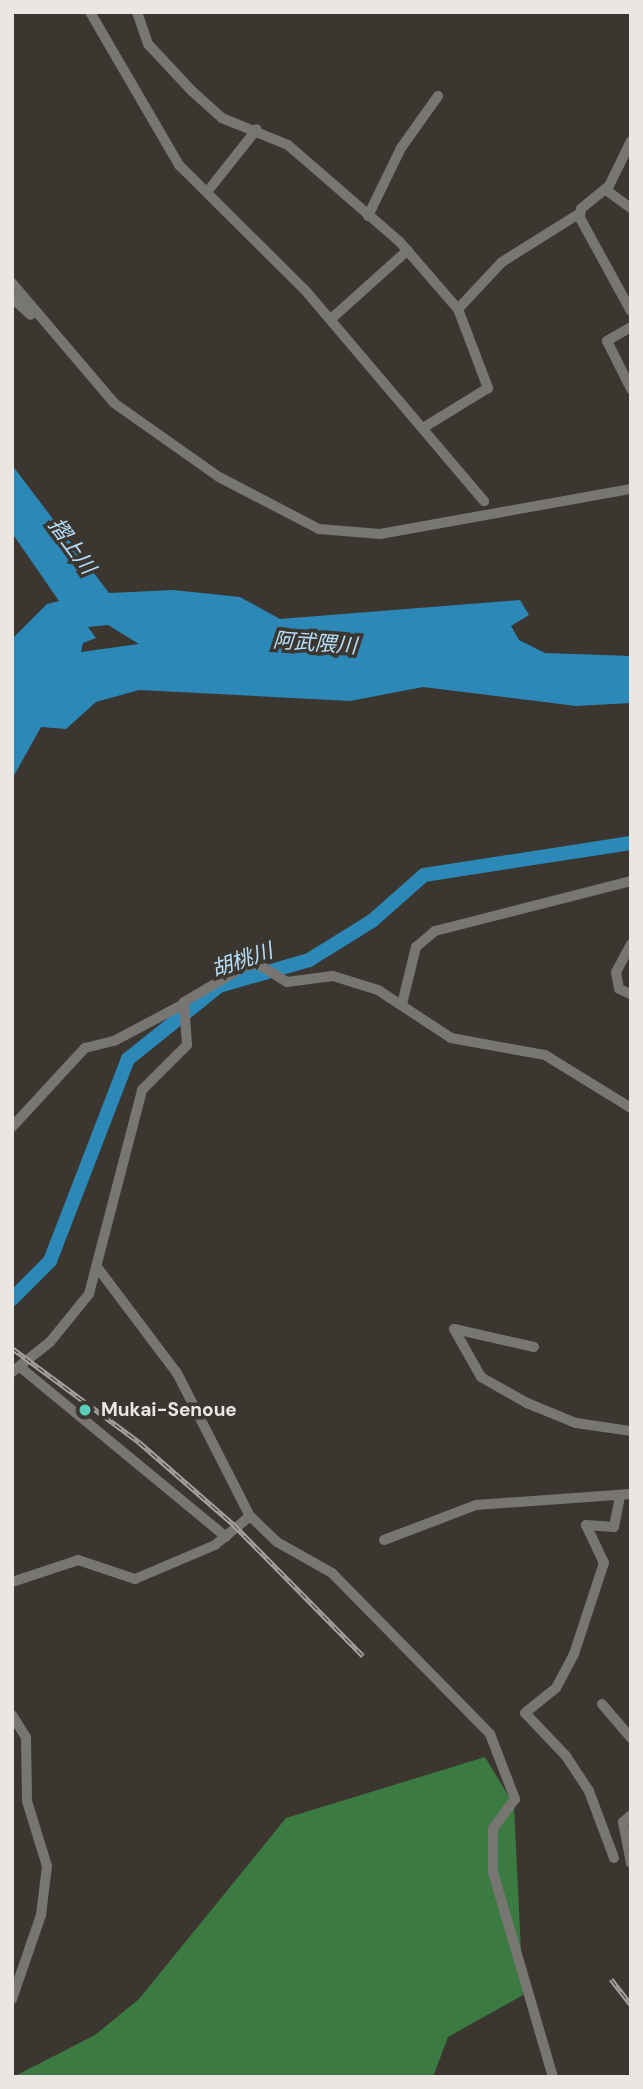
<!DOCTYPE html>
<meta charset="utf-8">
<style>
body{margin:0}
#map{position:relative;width:643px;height:2089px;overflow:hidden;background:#3b3630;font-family:"DM Sans","Noto Sans JP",sans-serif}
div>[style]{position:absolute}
.forest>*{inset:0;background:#3b7a40}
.water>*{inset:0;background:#2c88b7}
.river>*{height:14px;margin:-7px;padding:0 7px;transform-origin:7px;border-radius:7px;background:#2c88b7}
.minor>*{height:10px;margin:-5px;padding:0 5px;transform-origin:5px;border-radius:5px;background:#777673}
.rail>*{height:5px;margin-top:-2.5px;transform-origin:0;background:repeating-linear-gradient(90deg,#3b3630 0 8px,#a6a29d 0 16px);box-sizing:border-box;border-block:2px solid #a6a29d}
.dots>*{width:19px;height:19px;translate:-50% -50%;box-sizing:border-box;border:4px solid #3b3630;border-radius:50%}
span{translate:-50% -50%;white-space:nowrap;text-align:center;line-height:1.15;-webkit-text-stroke:7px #3b3630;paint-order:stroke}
.poi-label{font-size:19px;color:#eae7e3;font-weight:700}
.left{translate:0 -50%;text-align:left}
.water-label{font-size:21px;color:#b7e0fa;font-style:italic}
.frame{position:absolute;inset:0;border:14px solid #eae7e3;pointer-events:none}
</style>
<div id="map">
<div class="forest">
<i style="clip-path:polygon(485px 1757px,514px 1805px,523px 1995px,448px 2037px,433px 2077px,13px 2077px,95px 2035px,139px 1999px,286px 1818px)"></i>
</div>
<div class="water">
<i style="clip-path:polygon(evenodd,12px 465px,109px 593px,173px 590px,240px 597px,280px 619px,520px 600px,529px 615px,511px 626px,519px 640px,545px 653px,631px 656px,631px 703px,576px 706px,423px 687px,350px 701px,139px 690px,96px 702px,66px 729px,41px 727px,12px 779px,12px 639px,47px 604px,59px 601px,12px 533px,12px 465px,108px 625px,139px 644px,81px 652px,83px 643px,96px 638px,88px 627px,108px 625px)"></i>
</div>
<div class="river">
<i style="left:12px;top:1299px;width:54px;rotate:-45deg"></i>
<i style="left:50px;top:1261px;width:217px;rotate:-68.9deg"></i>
<i style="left:128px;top:1059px;width:117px;rotate:-38.7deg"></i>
<i style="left:219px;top:986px;width:94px;rotate:-16.1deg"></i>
<i style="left:309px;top:960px;width:74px;rotate:-31.8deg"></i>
<i style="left:372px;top:921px;width:69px;rotate:-41.5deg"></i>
<i style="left:424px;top:875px;width:209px;rotate:-8.8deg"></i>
</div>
<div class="minor">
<i style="left:90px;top:12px;width:177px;rotate:59.8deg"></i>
<i style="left:179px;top:165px;width:177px;rotate:44.8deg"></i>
<i style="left:305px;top:290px;width:277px;rotate:49.7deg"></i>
<i style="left:137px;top:12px;width:34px;rotate:71deg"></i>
<i style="left:148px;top:44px;width:64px;rotate:46.9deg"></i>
<i style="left:192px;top:91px;width:40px;rotate:42deg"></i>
<i style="left:222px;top:118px;width:71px;rotate:22.2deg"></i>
<i style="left:288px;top:145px;width:147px;rotate:40.9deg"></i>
<i style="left:399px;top:241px;width:90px;rotate:49.1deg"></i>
<i style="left:458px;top:309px;width:85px;rotate:69.2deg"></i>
<i style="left:488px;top:388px;width:73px;rotate:148.5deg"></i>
<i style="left:631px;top:141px;width:50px;rotate:116.1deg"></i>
<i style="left:609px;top:186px;width:36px;rotate:141deg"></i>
<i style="left:581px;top:209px;width:9px;rotate:96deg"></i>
<i style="left:580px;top:218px;width:106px;rotate:61.3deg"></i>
<i style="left:606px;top:190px;width:31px;rotate:36deg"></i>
<i style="left:207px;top:192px;width:80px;rotate:-51.6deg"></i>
<i style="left:368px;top:216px;width:76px;rotate:-64.1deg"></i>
<i style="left:401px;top:148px;width:64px;rotate:-54.6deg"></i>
<i style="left:12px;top:283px;width:157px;rotate:49.6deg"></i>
<i style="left:114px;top:403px;width:128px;rotate:35.2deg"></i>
<i style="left:219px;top:477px;width:113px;rotate:27.5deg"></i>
<i style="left:319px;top:529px;width:61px;rotate:4.7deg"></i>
<i style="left:380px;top:534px;width:255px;rotate:-10.2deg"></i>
<i style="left:12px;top:298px;width:25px;rotate:42deg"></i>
<i style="left:458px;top:309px;width:64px;rotate:-46.9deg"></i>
<i style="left:502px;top:262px;width:92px;rotate:-32.1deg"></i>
<i style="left:331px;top:319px;width:103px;rotate:-41.9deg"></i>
<i style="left:631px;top:327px;width:28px;rotate:150deg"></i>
<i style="left:607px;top:341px;width:54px;rotate:63.4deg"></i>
<i style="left:631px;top:944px;width:32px;rotate:118deg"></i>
<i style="left:616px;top:972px;width:17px;rotate:80deg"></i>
<i style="left:619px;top:989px;width:13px;rotate:23deg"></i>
<i style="left:402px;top:1004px;width:59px;rotate:-76.2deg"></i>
<i style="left:416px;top:947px;width:25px;rotate:-40deg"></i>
<i style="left:435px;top:931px;width:202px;rotate:-14.3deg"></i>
<i style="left:12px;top:1127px;width:108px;rotate:-47.3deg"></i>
<i style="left:85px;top:1048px;width:30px;rotate:-14deg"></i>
<i style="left:114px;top:1041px;width:79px;rotate:-27.9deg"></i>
<i style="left:97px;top:1267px;width:133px;rotate:53deg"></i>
<i style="left:177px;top:1373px;width:161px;rotate:63deg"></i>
<i style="left:250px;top:1516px;width:37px;rotate:44deg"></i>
<i style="left:277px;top:1542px;width:63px;rotate:29.4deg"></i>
<i style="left:332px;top:1573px;width:226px;rotate:45.5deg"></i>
<i style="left:490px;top:1734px;width:70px;rotate:69deg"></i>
<i style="left:515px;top:1799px;width:36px;rotate:127deg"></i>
<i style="left:493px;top:1828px;width:44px;rotate:90deg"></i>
<i style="left:493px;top:1872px;width:214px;rotate:73.7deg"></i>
<i style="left:534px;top:1347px;width:82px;rotate:-167.3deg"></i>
<i style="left:454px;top:1329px;width:55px;rotate:60.6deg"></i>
<i style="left:481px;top:1377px;width:53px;rotate:29.5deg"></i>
<i style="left:527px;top:1403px;width:53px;rotate:22.2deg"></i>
<i style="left:576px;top:1423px;width:56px;rotate:8.3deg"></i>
<i style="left:20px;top:1367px;width:267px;rotate:39.5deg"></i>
<i style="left:12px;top:1372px;width:48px;rotate:-38.3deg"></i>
<i style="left:50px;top:1342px;width:62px;rotate:-50.9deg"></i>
<i style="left:89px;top:1294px;width:211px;rotate:-75.4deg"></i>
<i style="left:142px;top:1090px;width:64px;rotate:-45deg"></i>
<i style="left:187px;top:1045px;width:43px;rotate:-94deg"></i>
<i style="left:184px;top:1002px;width:71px;rotate:-30.5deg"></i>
<i style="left:245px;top:966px;width:13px;rotate:-9deg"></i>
<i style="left:258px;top:964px;width:34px;rotate:32deg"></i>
<i style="left:287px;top:982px;width:46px;rotate:-7.4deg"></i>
<i style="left:333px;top:976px;width:47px;rotate:17.3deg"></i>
<i style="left:378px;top:990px;width:87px;rotate:33.3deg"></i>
<i style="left:451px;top:1038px;width:96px;rotate:10.3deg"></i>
<i style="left:545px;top:1055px;width:101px;rotate:31.6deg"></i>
<i style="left:384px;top:1540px;width:98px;rotate:-20.8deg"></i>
<i style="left:476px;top:1505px;width:155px;rotate:-4.1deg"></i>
<i style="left:12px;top:1582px;width:70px;rotate:-18.4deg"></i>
<i style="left:78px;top:1560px;width:60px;rotate:18.4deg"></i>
<i style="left:135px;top:1579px;width:87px;rotate:-23deg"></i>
<i style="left:215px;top:1545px;width:45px;rotate:-39.6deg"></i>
<i style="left:602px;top:1704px;width:45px;rotate:49.5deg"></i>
<i style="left:12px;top:1715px;width:26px;rotate:58deg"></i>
<i style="left:26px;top:1737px;width:64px;rotate:89.1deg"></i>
<i style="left:27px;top:1801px;width:68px;rotate:72.9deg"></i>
<i style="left:47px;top:1866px;width:49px;rotate:97deg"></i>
<i style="left:41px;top:1915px;width:89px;rotate:109deg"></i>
<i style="left:631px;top:1815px;width:11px;rotate:139deg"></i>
<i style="left:623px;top:1822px;width:42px;rotate:79deg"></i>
<i style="left:614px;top:1858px;width:72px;rotate:-110.5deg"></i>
<i style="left:589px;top:1791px;width:42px;rotate:-123.3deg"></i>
<i style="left:566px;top:1756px;width:59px;rotate:-133.6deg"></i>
<i style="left:525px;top:1713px;width:40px;rotate:-39deg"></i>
<i style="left:556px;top:1688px;width:38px;rotate:-62deg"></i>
<i style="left:574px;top:1654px;width:96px;rotate:-71.8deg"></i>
<i style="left:604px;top:1563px;width:42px;rotate:-115.3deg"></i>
<i style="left:586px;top:1525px;width:28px;rotate:4deg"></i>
<i style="left:614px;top:1527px;width:32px;rotate:-79deg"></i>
</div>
<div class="rail">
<i style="left:12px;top:1348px;width:158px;rotate:36.5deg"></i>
<i style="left:139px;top:1442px;width:125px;rotate:41.1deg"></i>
<i style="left:233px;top:1524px;width:185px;rotate:45.4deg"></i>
<i style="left:611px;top:1979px;width:33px;rotate:52deg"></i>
</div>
<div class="dots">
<i style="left:85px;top:1410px;background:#5acebd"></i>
</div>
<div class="poi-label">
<span class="left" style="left:101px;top:1410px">Mukai-Senoue</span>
</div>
<div class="water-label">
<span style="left:72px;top:546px;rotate:54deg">摺上川</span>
<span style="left:315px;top:643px;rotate:4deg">阿武隈川</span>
<span style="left:242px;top:960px;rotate:-19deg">胡桃川</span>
</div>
<div class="frame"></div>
</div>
